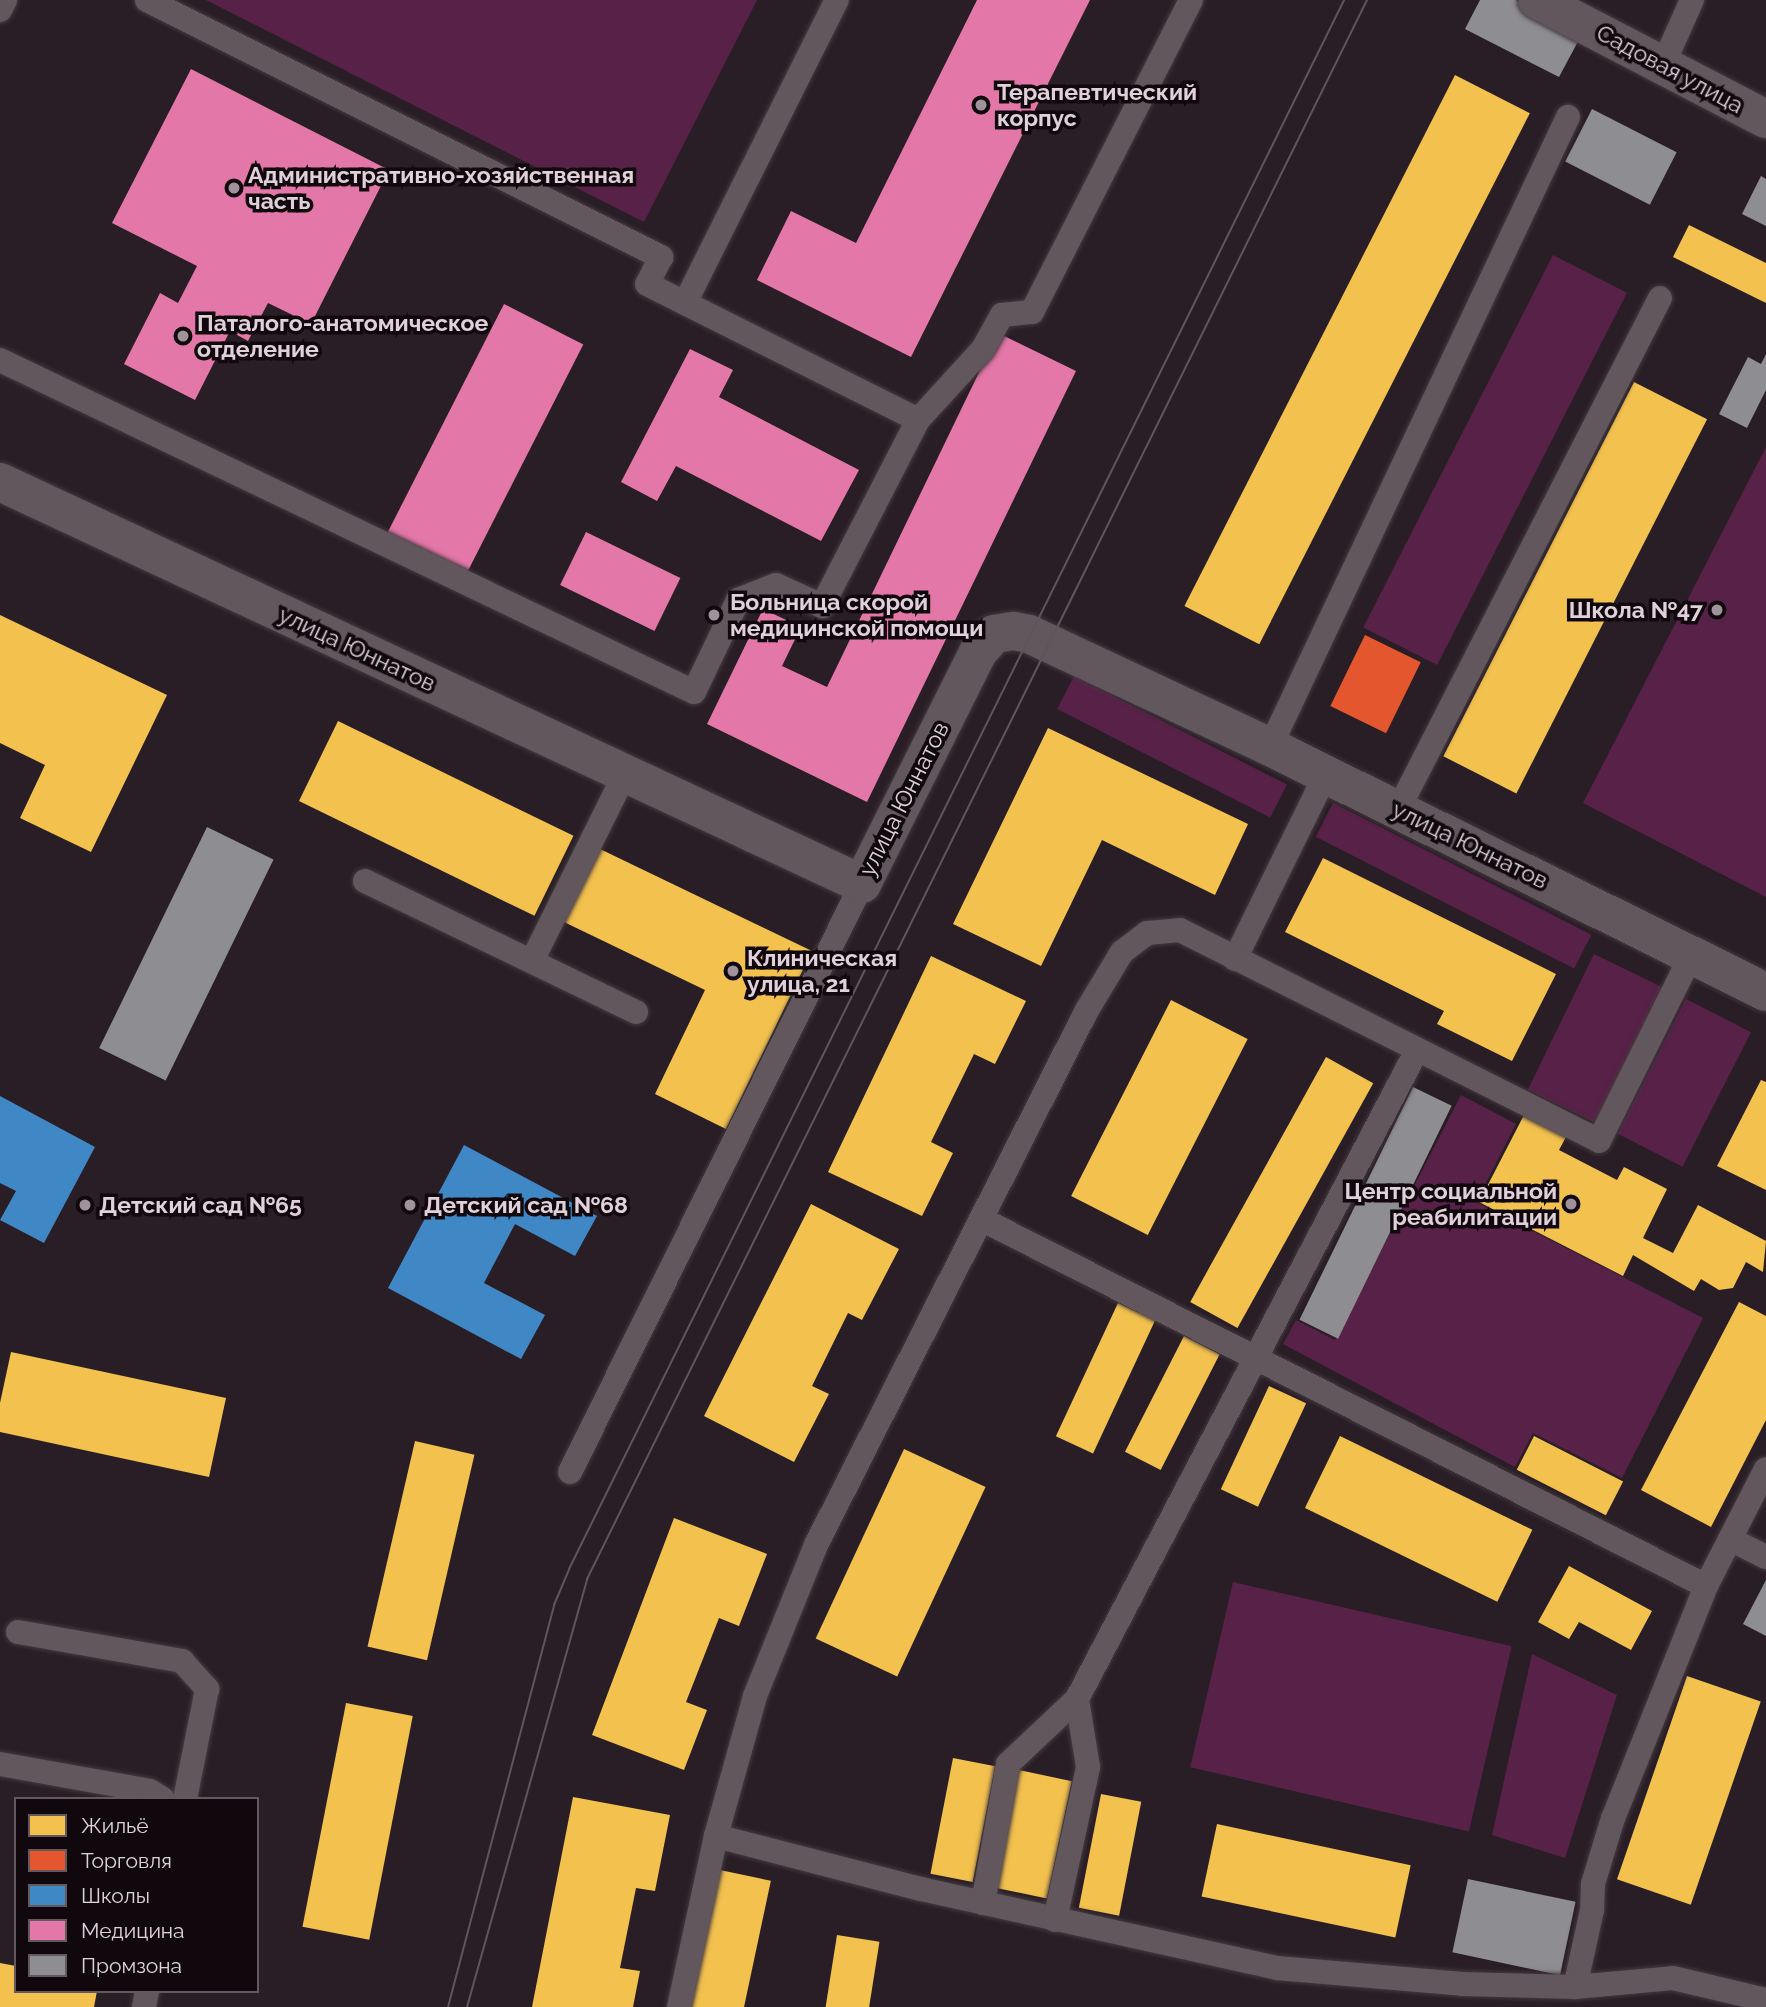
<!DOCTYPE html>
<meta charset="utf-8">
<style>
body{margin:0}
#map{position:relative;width:1766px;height:2007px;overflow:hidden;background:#2a1e26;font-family:Raleway,sans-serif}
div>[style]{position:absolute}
.green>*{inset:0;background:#582148;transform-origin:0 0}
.homes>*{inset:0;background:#f2c14e;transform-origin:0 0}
.shops>*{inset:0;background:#e4572e;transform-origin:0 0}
.schools>*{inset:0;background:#3f88c5}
.health>*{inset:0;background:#e377a8;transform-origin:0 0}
.industry>*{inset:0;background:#8d8d92;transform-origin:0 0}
.roads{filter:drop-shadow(0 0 2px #43393f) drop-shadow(0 0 2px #43393f)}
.lane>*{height:24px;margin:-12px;padding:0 12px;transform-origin:12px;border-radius:12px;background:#61575d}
.street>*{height:38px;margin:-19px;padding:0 19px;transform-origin:19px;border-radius:19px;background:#61575d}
.secondary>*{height:38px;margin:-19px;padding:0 19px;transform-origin:19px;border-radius:19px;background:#61575d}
.tram>*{height:2px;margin:-1px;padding:0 1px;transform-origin:1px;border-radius:1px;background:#60555c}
.dots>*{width:19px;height:19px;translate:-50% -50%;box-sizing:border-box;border:4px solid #11080e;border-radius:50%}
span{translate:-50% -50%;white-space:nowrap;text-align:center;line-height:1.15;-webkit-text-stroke:7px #11080e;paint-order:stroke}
.street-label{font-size:23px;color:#e0d0d9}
.poi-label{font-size:23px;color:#e0d0d9;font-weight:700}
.left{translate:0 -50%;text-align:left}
.right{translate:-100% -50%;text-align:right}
.legend{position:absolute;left:14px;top:1797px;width:245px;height:196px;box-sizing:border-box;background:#11080e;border:2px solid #64585f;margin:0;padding:9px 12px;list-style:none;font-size:21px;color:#e0d0d9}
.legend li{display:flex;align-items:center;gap:14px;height:35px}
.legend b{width:35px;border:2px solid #64585f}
</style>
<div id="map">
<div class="green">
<i style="clip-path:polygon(206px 0,757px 0,644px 222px)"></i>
<i style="left:1553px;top:255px;width:83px;height:418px;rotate:27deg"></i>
<i style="clip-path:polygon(1766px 447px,1766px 897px,1583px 803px)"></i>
<i style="left:1074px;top:676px;width:239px;height:37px;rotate:27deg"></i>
<i style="left:1333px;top:803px;width:290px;height:38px;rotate:27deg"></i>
<i style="left:1594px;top:954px;width:76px;height:151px;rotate:26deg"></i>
<i style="left:1686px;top:999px;width:73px;height:151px;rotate:27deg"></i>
<i style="clip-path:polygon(1461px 1095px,1516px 1124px,1476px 1202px,1703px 1318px,1622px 1478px,1533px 1433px,1515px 1467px,1283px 1344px,1296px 1320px,1335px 1340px)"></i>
<i style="left:1233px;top:1582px;width:286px;height:190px;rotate:13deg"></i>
<i style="clip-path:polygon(1532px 1654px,1617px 1695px,1565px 1858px,1492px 1835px)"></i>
</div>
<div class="homes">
<i style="left:1455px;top:75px;width:84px;height:596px;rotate:27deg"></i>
<i style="clip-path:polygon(1689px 225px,1766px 263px,1766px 303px,1673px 257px)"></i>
<i style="left:1634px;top:382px;width:82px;height:420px;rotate:27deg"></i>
<i style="clip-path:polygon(0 615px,167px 695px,91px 852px,20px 818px,45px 765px,0 743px)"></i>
<i style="left:338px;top:721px;width:262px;height:89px;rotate:26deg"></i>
<i style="clip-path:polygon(1048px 728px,1248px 824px,1215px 895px,1102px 840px,1041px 966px,953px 924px)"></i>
<i style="clip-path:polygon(600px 849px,812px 951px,726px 1129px,655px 1094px,705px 990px,564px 922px)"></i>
<i style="clip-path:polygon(1323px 858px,1556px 974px,1512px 1061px,1437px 1024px,1444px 1011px,1285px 932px)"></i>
<i style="clip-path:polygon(931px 956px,1026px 1001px,995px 1064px,974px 1054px,931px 1142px,953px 1153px,922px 1216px,828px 1172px)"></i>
<i style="left:1171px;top:1000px;width:86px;height:220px;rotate:27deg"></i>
<i style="left:1326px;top:1057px;width:54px;height:280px;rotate:29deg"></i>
<i style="clip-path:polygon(1761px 1080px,1766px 1082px,1766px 1190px,1717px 1166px)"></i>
<i style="clip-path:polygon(1524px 1115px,1566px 1137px,1559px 1150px,1617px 1180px,1624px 1167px,1667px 1189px,1643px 1238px,1673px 1253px,1698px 1205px,1766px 1241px,1763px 1272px,1746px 1262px,1733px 1288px,1719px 1290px,1701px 1279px,1694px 1291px,1633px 1255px,1623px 1276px,1479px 1202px)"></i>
<i style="clip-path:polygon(811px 1204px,899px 1249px,862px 1320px,848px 1313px,812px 1386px,829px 1394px,794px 1462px,704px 1416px)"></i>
<i style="clip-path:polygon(1739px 1302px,1766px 1316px,1766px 1420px,1711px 1527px,1641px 1490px)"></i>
<i style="left:1118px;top:1303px;width:41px;height:147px;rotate:25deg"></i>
<i style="left:1184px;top:1336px;width:40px;height:130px;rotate:27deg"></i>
<i style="clip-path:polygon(11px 1352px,226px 1398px,209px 1477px,0 1432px,0 1403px)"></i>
<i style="left:1269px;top:1386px;width:41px;height:114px;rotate:25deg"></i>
<i style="left:1340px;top:1436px;width:214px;height:80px;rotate:26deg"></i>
<i style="left:1534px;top:1436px;width:100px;height:38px;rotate:27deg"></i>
<i style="left:415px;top:1441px;width:61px;height:211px;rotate:13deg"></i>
<i style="left:904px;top:1449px;width:90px;height:209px;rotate:25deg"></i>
<i style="clip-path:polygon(674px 1518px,767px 1554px,739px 1626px,719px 1618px,686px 1702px,707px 1710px,684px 1770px,592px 1735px)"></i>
<i style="clip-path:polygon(1569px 1566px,1652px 1611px,1631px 1650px,1579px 1622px,1569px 1639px,1538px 1622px)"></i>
<i style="left:1687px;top:1676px;width:78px;height:215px;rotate:19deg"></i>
<i style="left:346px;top:1703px;width:68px;height:228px;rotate:11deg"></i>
<i style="left:953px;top:1758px;width:43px;height:118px;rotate:11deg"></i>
<i style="left:1019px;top:1770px;width:54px;height:120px;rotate:12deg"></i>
<i style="left:1101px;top:1794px;width:41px;height:116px;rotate:11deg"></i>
<i style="clip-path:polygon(573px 1797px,670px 1815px,655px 1891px,636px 1888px,620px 1968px,640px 1971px,633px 2007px,532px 2007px)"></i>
<i style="left:1217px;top:1824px;width:198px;height:74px;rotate:12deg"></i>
<i style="left:720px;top:1870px;width:52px;height:140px;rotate:12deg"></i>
<i style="left:837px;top:1935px;width:43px;height:73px;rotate:9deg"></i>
<i style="clip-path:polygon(0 1963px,16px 1966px,16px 1991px,97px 1991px,94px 2007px,0 2007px)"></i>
</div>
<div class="shops">
<i style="left:1365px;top:635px;width:62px;height:79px;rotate:26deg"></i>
</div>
<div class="schools">
<i style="clip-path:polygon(0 1096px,95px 1147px,44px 1243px,0 1220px,16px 1191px,0 1183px)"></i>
<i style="clip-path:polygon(464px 1145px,597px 1216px,575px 1256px,515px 1224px,484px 1283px,545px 1315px,521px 1359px,388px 1288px)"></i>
</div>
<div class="health">
<i style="clip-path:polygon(977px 0,1090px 0,911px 357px,757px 280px,791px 211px,856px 243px)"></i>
<i style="clip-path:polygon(191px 69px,389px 170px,311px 324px,268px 303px,248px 341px,230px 331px,195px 400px,124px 364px,160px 293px,178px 303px,197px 266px,112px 223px)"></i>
<i style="left:504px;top:304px;width:89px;height:257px;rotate:27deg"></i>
<i style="clip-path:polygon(998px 333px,1076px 371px,867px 802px,707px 724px,763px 609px,801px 627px,782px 666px,827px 687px)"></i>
<i style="clip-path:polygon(690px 349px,733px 370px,719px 397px,859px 470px,821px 541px,676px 466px,657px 501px,621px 482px)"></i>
<i style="left:586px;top:532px;width:105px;height:59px;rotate:26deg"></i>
</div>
<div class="industry">
<i style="clip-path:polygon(1480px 0,1516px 0,1582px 34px,1559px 77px,1465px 29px)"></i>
<i style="left:1592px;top:109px;width:95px;height:59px;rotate:27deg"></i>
<i style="clip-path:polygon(1761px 176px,1766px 179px,1766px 226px,1742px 214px)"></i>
<i style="clip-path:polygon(1766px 354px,1766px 390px,1747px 428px,1719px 414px,1748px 357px,1761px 364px)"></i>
<i style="left:207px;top:827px;width:74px;height:246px;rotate:26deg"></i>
<i style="left:1413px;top:1087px;width:43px;height:259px;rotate:26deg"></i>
<i style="clip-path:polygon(1766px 1580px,1766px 1636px,1743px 1624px)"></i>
<i style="left:1468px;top:1879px;width:110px;height:75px;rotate:12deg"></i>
</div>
<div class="roads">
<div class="lane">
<i style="left:147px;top:0;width:575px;rotate:26.57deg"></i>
<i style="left:661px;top:257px;width:30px;rotate:117deg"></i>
<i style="left:647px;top:284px;width:303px;rotate:26.6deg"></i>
<i style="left:918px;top:420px;width:96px;rotate:-47.5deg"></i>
<i style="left:983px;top:349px;width:39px;rotate:-61deg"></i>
<i style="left:1002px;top:315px;width:30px;rotate:-6deg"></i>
<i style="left:1032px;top:312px;width:350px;rotate:-63deg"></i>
<i style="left:0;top:10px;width:11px;rotate:-63deg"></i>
<i style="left:1663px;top:65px;width:71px;rotate:-66deg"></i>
<i style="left:685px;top:303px;width:339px;rotate:-63.4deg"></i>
<i style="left:0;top:360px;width:769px;rotate:25.57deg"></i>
<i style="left:694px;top:692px;width:102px;rotate:-64.4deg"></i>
<i style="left:738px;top:600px;width:41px;rotate:-21.5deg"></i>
<i style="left:776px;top:585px;width:51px;rotate:24.5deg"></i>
<i style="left:822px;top:606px;width:209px;rotate:-62.7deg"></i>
<i style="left:1270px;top:747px;width:697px;rotate:-64.69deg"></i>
<i style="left:1398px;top:810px;width:575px;rotate:-62.9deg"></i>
<i style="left:365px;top:881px;width:301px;rotate:25.8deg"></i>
<i style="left:1235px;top:959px;width:206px;rotate:-63.8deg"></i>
<i style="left:532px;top:961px;width:207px;rotate:-63.6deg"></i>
<i style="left:983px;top:1220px;width:810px;rotate:26.85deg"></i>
<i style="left:1706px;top:1586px;width:250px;rotate:111.8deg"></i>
<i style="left:1613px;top:1818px;width:69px;rotate:106.9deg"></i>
<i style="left:1593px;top:1884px;width:26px;rotate:92deg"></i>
<i style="left:1592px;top:1910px;width:79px;rotate:102.4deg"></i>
<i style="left:570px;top:1472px;width:657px;rotate:-63.59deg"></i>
<i style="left:1730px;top:1539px;width:40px;rotate:26.6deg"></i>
<i style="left:1706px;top:1586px;width:131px;rotate:-62.9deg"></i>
<i style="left:18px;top:1632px;width:167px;rotate:10deg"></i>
<i style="left:182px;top:1661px;width:38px;rotate:48deg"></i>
<i style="left:207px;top:1689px;width:112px;rotate:101.3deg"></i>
<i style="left:0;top:1764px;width:152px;rotate:10.2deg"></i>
<i style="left:150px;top:1791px;width:15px;rotate:32deg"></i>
<i style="left:716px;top:1836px;width:212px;rotate:14.5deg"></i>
<i style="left:921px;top:1889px;width:365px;rotate:12.5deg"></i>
<i style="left:1277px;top:1968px;width:186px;rotate:4.9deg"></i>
<i style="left:1462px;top:1984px;width:113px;rotate:1.5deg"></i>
<i style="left:1575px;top:1987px;width:98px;rotate:-5.2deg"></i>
<i style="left:1673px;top:1978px;width:96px;rotate:13.3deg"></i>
<i style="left:983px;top:1903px;width:141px;rotate:-79.8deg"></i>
<i style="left:1008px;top:1764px;width:95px;rotate:-43.3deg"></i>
<i style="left:1055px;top:1920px;width:157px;rotate:-77.8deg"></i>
<i style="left:1088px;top:1767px;width:69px;rotate:-99.2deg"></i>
<i style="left:1077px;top:1699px;width:730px;rotate:-62.35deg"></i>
<i style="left:144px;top:2007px;width:16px;rotate:-79deg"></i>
<i style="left:679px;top:2007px;width:175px;rotate:-77.8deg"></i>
<i style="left:716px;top:1836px;width:145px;rotate:-74.4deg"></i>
<i style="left:755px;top:1696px;width:163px;rotate:-68deg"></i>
<i style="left:816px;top:1545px;width:600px;rotate:-63.14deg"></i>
<i style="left:1087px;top:1010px;width:68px;rotate:-58.9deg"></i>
<i style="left:1122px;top:952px;width:31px;rotate:-37deg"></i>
<i style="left:1147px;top:933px;width:33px;rotate:-5deg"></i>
<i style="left:1180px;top:930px;width:469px;rotate:26.7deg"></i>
<i style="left:1599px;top:1141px;width:209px;rotate:-63.6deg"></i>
</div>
<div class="street">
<i style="left:1537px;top:0;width:258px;rotate:27.5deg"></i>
</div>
<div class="secondary">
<i style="left:0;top:482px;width:951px;rotate:25deg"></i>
<i style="left:862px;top:884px;width:259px;rotate:-63.4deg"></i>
<i style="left:978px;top:652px;width:24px;rotate:-48deg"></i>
<i style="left:994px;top:634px;width:20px;rotate:-9deg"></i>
<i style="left:1014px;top:631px;width:15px;rotate:11deg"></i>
<i style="left:1029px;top:634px;width:266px;rotate:25.1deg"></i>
<i style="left:1270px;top:747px;width:553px;rotate:26.29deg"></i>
</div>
</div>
<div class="tram">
<i style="left:448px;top:2007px;width:416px;rotate:-75.2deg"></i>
<i style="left:554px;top:1605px;width:39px;rotate:-67deg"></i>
<i style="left:569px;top:1569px;width:1750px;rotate:-63.71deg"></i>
<i style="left:467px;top:2007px;width:445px;rotate:-74.3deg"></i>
<i style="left:587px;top:1579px;width:1761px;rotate:-63.71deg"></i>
</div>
<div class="dots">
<i style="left:981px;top:105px;background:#a0929a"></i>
<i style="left:234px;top:188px;background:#a0929a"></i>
<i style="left:183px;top:336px;background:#a0929a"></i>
<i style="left:1717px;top:610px;background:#a0929a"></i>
<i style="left:714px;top:615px;background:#a0929a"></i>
<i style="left:733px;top:971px;background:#a0929a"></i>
<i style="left:1571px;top:1204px;background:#a0929a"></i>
<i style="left:85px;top:1205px;background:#a0929a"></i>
<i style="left:410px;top:1205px;background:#a0929a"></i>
</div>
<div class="street-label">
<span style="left:1670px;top:69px;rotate:28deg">Садовая улица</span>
<span style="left:357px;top:649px;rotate:25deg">улица Юннатов</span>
<span style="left:904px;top:799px;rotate:-63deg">улица Юннатов</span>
<span style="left:1470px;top:845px;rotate:26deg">улица Юннатов</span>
</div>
<div class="poi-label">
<span class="left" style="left:997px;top:105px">Терапевтический<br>корпус</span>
<span class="left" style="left:248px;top:188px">Административно-хозяйственная<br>часть</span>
<span class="left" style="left:197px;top:336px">Паталого-анатомическое<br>отделение</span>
<span class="left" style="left:730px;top:615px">Больница скорой<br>медицинской помощи</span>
<span class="right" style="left:1703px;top:610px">Школа №47</span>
<span class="left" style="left:747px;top:971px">Клиническая<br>улица, 21</span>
<span class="right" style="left:1557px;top:1204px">Центр социальной<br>реабилитации</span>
<span class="left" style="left:99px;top:1205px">Детский сад №65</span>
<span class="left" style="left:424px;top:1205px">Детский сад №68</span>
</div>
<ul class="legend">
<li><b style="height:19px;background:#f2c14e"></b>Жильё</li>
<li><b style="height:19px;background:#e4572e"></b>Торговля</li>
<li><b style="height:19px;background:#3f88c5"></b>Школы</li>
<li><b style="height:19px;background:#e377a8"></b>Медицина</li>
<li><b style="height:19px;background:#8d8d92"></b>Промзона</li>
</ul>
</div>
